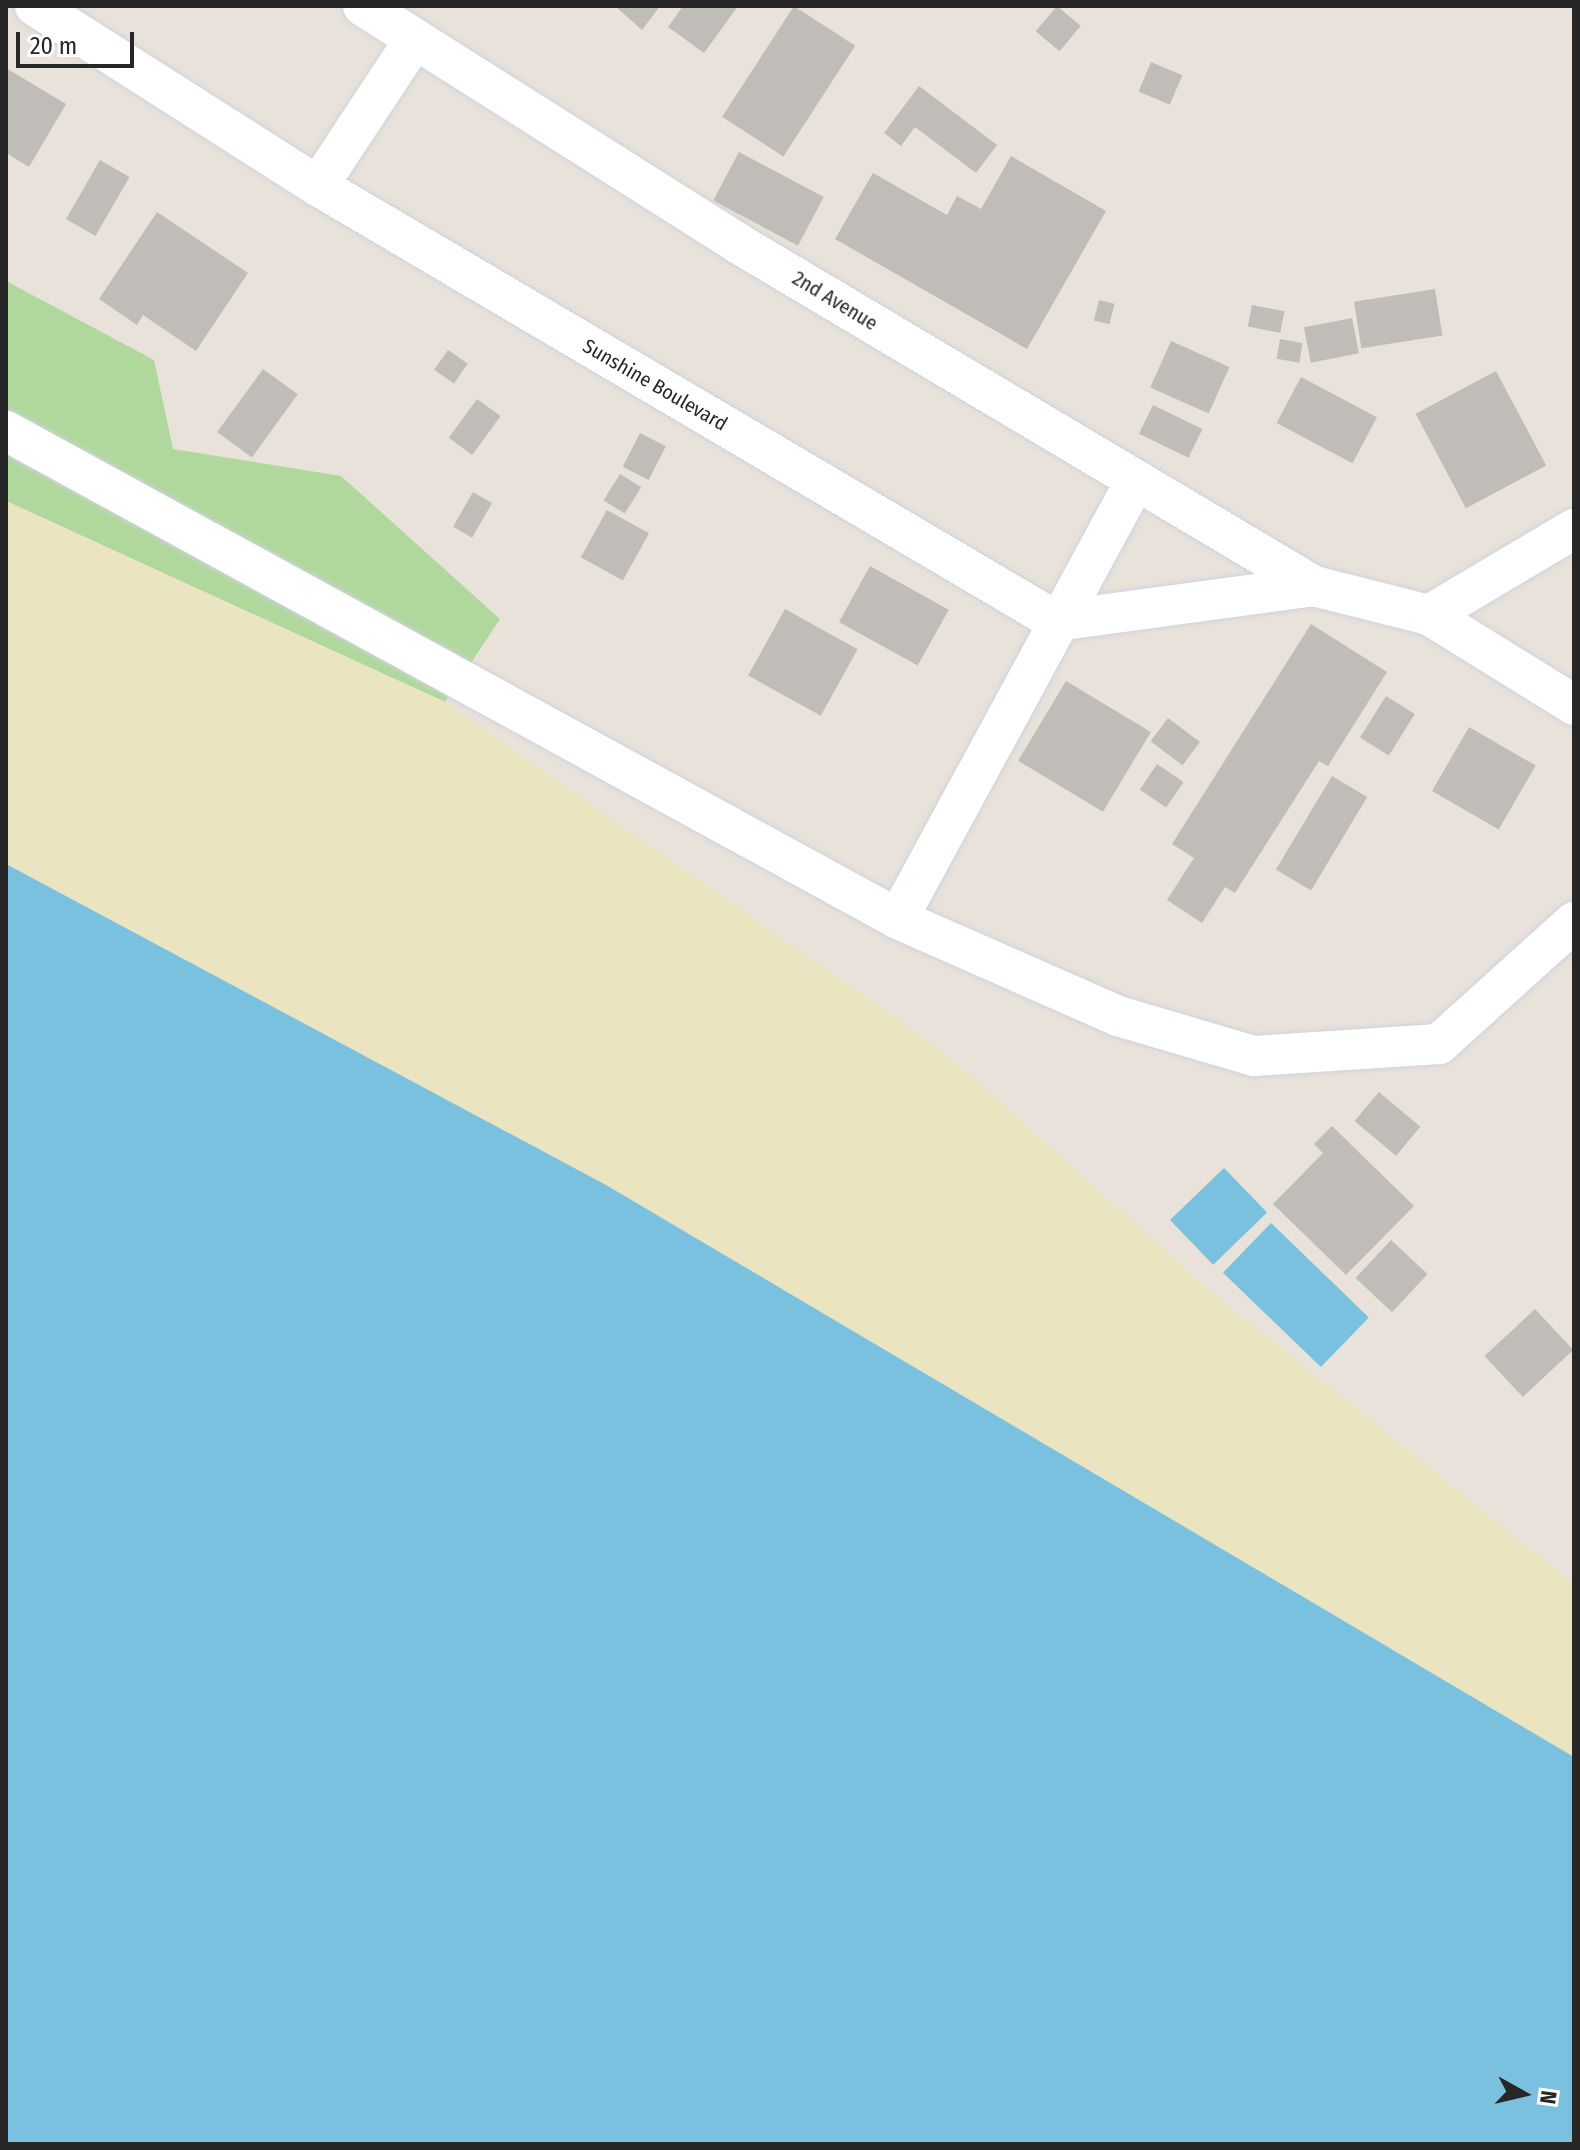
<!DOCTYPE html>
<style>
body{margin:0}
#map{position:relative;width:1580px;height:2150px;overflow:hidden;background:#e8e2da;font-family:"Fira Sans Condensed",sans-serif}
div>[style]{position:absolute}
.green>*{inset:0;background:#b0d89d}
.sand>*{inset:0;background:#eae4c1}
.water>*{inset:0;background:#79c1de;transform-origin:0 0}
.building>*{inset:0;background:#c0bcb7;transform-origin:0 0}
.roads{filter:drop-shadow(0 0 2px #d0d2de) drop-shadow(0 0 2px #d0d2de)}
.street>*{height:40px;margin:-20px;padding:0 20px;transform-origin:20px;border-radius:20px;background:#fff}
span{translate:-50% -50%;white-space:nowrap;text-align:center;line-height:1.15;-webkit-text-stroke:7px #fff;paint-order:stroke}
.street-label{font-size:20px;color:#272727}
.frame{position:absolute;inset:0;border:8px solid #272727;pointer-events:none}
.north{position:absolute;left:1484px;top:2054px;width:80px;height:80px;-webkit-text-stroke:6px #fff;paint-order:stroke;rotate:98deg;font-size:22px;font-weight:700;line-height:32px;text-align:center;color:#272727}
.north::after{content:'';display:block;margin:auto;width:28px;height:36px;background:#272727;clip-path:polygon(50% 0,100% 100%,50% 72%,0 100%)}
.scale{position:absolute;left:16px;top:32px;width:118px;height:36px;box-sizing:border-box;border:4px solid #272727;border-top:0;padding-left:10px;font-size:24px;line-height:28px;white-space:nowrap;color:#272727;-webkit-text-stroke:6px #fff;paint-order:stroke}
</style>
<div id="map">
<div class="green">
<i style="clip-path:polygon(6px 281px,154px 360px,173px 449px,341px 476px,500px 619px,445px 702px,6px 501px)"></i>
</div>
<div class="sand">
<i style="clip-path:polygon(6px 501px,445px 702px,943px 1051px,1207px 1288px,1574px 1584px,1574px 1757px,606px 1185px,6px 864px)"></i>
</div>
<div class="water">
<i style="clip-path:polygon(6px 864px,606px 1185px,1574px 1757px,1574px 2144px,6px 2144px)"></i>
<i style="left:1224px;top:1168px;width:62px;height:75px;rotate:46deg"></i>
<i style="left:1271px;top:1223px;width:136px;height:69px;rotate:44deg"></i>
</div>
<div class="building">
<i style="clip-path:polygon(615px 6px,660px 6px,642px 30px)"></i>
<i style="clip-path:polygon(683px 6px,738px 6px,704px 53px,668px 27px)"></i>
<i style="left:794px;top:6px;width:73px;height:132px;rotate:33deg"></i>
<i style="left:1057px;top:6px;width:31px;height:33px;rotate:40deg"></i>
<i style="left:1151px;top:62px;width:34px;height:32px;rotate:23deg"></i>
<i style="clip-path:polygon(6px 68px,66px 104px,29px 167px,6px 153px)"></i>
<i style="clip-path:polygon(919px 86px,997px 145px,976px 173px,915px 127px,901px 146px,884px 133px)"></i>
<i style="left:739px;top:152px;width:96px;height:55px;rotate:28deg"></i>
<i style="clip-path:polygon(1011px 156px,1106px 211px,1027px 349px,835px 239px,873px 173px,947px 215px,957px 196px,981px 209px)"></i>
<i style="left:100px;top:160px;width:34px;height:68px;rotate:30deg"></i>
<i style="clip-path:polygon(157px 212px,248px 273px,196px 351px,143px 315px,137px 325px,99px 299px)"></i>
<i style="left:1435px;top:289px;width:47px;height:82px;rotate:81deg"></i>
<i style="left:1099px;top:300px;width:16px;height:21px;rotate:14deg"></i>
<i style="left:1252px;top:305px;width:33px;height:22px;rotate:11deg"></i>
<i style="left:1352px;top:318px;width:36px;height:49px;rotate:79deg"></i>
<i style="left:1280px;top:339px;width:23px;height:20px;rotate:10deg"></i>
<i style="left:1171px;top:341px;width:64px;height:51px;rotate:24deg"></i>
<i style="left:448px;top:350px;width:24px;height:24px;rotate:35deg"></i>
<i style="left:263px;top:369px;width:43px;height:78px;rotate:36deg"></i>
<i style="left:1496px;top:371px;width:107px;height:91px;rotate:62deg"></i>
<i style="left:1301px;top:377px;width:86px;height:52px;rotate:28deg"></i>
<i style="left:477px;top:399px;width:29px;height:48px;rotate:36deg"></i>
<i style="left:1153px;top:405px;width:55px;height:32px;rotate:26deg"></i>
<i style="left:640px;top:433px;width:29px;height:38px;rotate:27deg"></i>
<i style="left:620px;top:474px;width:25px;height:31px;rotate:32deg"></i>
<i style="left:473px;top:492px;width:22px;height:40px;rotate:30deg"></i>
<i style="left:607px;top:510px;width:48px;height:54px;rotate:29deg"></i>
<i style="left:870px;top:566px;width:90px;height:64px;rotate:29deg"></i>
<i style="left:785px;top:609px;width:83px;height:76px;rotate:29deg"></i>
<i style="clip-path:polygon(1311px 624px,1387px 672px,1328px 766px,1319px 761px,1235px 893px,1225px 887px,1202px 923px,1167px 900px,1194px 858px,1172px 844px)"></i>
<i style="left:1066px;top:681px;width:99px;height:93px;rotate:31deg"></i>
<i style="left:1386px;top:696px;width:34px;height:49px;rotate:32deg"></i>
<i style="left:1168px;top:718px;width:40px;height:29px;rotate:37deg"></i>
<i style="left:1469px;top:727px;width:77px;height:74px;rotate:30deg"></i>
<i style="left:1157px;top:764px;width:32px;height:31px;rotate:34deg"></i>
<i style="left:1332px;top:776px;width:41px;height:109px;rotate:31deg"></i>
<i style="left:1379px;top:1092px;width:54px;height:38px;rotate:40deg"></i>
<i style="clip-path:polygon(1332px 1126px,1414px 1206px,1346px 1275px,1273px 1204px,1323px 1153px,1314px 1144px)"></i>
<i style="left:1391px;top:1240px;width:50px;height:52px;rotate:43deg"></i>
<i style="left:1535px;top:1309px;width:56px;height:69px;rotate:47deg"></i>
</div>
<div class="roads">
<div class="street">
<i style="left:35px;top:6px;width:335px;rotate:32.5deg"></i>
<i style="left:318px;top:186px;width:857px;rotate:30.52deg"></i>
<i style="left:1056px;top:621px;width:260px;rotate:-7.7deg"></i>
<i style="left:363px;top:6px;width:445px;rotate:32.3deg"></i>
<i style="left:739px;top:244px;width:669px;rotate:30.74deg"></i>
<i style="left:1314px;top:586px;width:119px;rotate:14.2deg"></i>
<i style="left:1429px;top:615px;width:169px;rotate:-30.7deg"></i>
<i style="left:318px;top:186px;width:176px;rotate:-56.6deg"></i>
<i style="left:6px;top:431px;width:1017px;rotate:28.68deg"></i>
<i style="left:1136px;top:480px;width:499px;rotate:118.5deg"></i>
<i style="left:898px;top:919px;width:240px;rotate:23.8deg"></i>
<i style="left:1118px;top:1016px;width:142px;rotate:16.4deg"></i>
<i style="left:1254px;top:1056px;width:185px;rotate:-3.7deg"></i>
<i style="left:1439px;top:1044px;width:182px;rotate:-42.1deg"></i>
<i style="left:1429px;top:615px;width:171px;rotate:31.8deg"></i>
</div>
</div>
<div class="street-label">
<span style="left:835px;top:301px;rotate:31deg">2nd Avenue</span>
<span style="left:655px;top:385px;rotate:30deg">Sunshine Boulevard</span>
</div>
<div class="frame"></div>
<div class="north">N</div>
<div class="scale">20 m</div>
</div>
